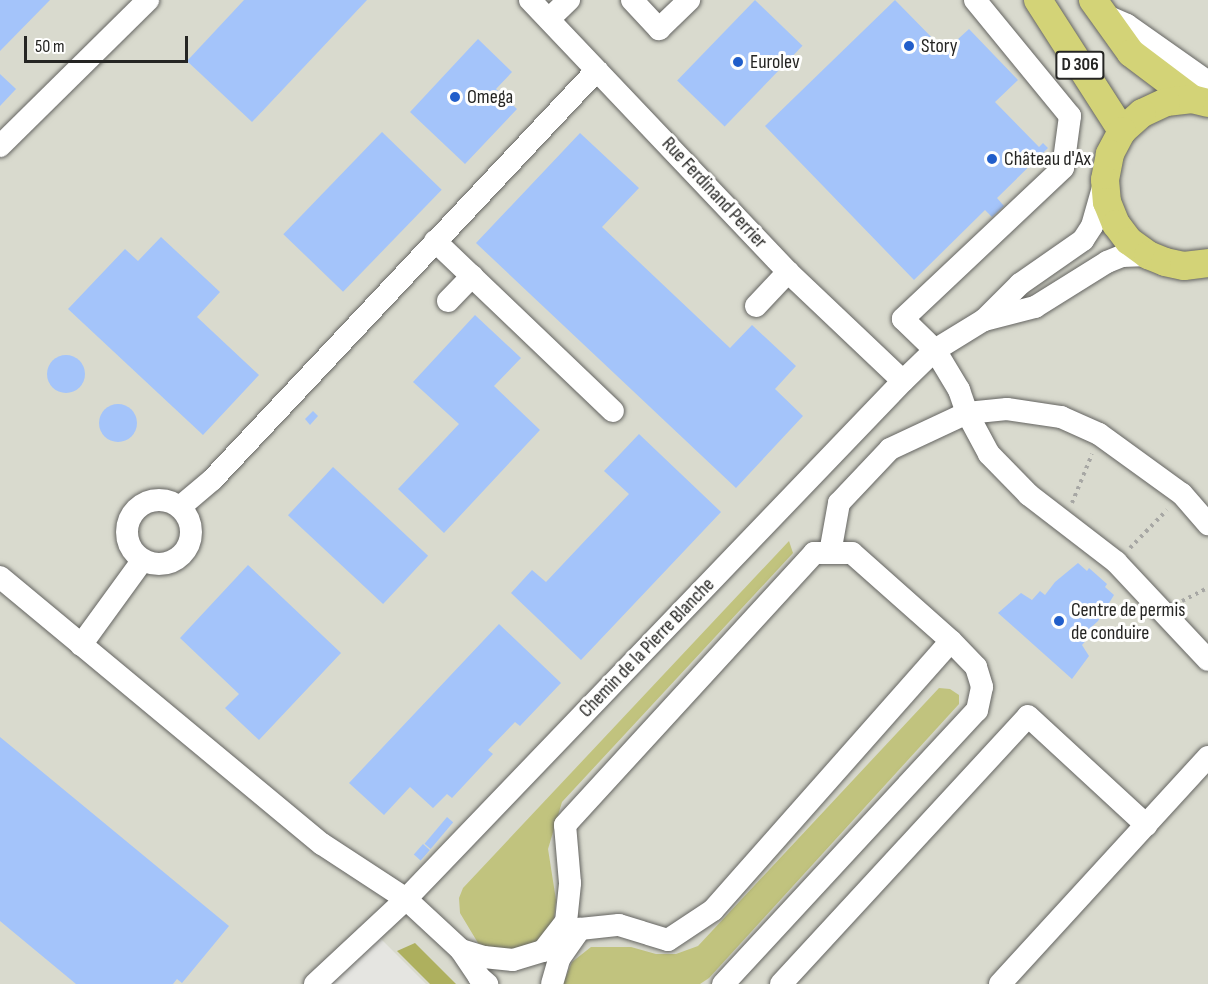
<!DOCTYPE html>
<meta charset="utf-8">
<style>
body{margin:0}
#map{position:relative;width:1208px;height:984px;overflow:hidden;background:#e5e5e1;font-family:"Sofia Sans Condensed",sans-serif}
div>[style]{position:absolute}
.built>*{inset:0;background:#d9dace}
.green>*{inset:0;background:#c1c37e}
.forest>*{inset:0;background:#aeb05e}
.building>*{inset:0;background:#a4c4fa;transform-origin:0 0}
.round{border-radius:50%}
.path>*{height:4px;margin-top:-2px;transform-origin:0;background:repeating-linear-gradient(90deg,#a7a7a4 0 3px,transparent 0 7.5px)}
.roads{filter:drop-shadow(0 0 2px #646461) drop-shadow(0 0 2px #646461)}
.minor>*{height:22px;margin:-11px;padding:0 11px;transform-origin:11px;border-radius:11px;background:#fff}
.minor>.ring{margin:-11px;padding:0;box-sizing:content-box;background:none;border:22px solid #fff;border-radius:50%}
.major>*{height:28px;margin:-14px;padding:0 14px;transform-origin:14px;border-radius:14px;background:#d3d377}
.dots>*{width:16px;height:16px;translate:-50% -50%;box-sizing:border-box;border:3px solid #fffffe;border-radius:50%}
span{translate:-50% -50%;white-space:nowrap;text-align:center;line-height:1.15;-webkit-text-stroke:6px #fffffe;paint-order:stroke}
.shield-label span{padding:2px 4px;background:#fffffe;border:2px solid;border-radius:4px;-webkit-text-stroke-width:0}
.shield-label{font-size:18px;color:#252523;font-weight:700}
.poi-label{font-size:20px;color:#252523}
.left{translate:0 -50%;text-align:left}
.street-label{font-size:20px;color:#252523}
.scale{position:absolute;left:24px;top:36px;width:164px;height:27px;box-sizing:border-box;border:3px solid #252523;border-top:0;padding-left:8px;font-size:18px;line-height:21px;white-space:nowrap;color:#252523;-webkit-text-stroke:4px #fffffe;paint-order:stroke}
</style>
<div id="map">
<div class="built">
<i style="clip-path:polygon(0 0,1208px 0,1208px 984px,426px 984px,377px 935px,326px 984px,0 984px)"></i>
</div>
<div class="green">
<i style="clip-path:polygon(789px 541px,793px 553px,562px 802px,548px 849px,556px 900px,554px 919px,545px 935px,527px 950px,493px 951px,478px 943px,460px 913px,459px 898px,463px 888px)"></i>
<i style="clip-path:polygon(939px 688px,950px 689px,959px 695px,959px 704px,709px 978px,700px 984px,563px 984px,572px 962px,591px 947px,631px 947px,656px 954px,676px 954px,698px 946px)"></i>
</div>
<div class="forest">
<i style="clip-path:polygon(415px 943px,456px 984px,430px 984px,397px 951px)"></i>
</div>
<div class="building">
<i style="clip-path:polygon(0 0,50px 0,0 51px)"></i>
<i style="clip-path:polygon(244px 0,367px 0,252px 122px,187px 61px)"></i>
<i style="left:755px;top:0;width:66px;height:112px;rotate:44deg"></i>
<i style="clip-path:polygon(895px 0,945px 51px,969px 29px,1018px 80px,995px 102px,1039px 147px,1043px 143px,1048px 148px,997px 198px,1004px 206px,992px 217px,985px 210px,914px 280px,765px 126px)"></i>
<i style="clip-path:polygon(478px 39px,512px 72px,496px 89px,517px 109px,465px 164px,410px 112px)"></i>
<i style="clip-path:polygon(0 74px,16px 89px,0 106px)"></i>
<i style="left:382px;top:132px;width:83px;height:142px;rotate:44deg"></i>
<i style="clip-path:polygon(580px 133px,639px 188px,602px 227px,730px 348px,752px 325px,796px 366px,775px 389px,803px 416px,736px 488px,476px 243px)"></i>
<i style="clip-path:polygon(161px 237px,220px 292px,197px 317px,259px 375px,203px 435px,68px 309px,125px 249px,138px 261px)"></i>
<i style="clip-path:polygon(475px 315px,521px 358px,494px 386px,540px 430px,444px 533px,398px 489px,459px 424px,413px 382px)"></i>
<i class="round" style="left:47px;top:355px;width:38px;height:38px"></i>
<i class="round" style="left:99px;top:404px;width:38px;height:38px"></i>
<i style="clip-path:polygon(313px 411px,318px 416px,310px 425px,305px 419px)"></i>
<i style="clip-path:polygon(639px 434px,721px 512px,581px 660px,511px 593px,532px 570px,546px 582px,629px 494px,604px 471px)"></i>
<i style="left:333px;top:467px;width:130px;height:66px;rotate:43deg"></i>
<i style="clip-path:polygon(1078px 563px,1087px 571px,1089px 568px,1107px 584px,1105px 587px,1114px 595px,1098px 621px,1086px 632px,1090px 636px,1082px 645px,1089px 656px,1072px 679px,998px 613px,1021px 593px,1032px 600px,1040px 591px,1045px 595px,1055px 582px)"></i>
<i style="clip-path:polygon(248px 565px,341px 653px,259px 740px,225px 708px,239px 694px,180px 638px)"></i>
<i style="clip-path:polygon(499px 624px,561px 683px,520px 726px,515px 722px,488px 750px,493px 754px,452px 798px,447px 794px,433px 808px,410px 787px,384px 815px,349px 783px)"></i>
<i style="clip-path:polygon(0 737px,229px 926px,182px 983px,177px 979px,173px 984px,76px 984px,0 921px)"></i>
<i style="left:447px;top:817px;width:8px;height:35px;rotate:40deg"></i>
<i style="left:423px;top:844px;width:9px;height:14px;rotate:41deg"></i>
</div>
<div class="path">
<i style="left:1072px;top:503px;width:53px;rotate:-67.8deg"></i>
<i style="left:1130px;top:548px;width:53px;rotate:-45.8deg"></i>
<i style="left:1182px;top:601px;width:29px;rotate:-27deg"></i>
</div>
<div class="roads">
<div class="minor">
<i style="left:530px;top:0;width:375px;rotate:46.5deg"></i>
<i style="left:788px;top:272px;width:158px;rotate:43.5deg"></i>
<i style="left:632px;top:0;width:40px;rotate:47deg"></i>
<i style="left:659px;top:29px;width:42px;rotate:-44deg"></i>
<i style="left:975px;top:0;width:150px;rotate:50.7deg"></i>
<i style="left:1070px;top:116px;width:52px;rotate:97.7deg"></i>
<i style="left:1063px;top:168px;width:220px;rotate:136.7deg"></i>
<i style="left:903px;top:319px;width:45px;rotate:44.1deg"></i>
<i style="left:935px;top:350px;width:47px;rotate:59deg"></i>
<i style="left:959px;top:390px;width:24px;rotate:71deg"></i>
<i style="left:967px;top:413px;width:47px;rotate:61.8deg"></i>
<i style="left:989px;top:454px;width:57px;rotate:45.7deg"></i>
<i style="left:1029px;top:495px;width:110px;rotate:37.6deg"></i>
<i style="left:1116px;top:562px;width:134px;rotate:46.8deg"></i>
<i style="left:1104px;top:15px;width:25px;rotate:23deg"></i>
<i style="left:1127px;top:25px;width:99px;rotate:35.1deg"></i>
<i style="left:549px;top:19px;width:28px;rotate:-44deg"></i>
<i style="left:0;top:146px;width:208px;rotate:-44.6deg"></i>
<i style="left:435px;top:241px;width:246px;rotate:43.7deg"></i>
<i style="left:448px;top:301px;width:35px;rotate:-46deg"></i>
<i style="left:756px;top:306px;width:47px;rotate:-46.7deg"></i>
<i style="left:984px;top:320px;width:51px;rotate:-45deg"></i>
<i style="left:1020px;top:284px;width:77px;rotate:-34.9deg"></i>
<i style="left:1083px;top:240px;width:17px;rotate:-57deg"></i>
<i style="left:1092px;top:226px;width:44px;rotate:-74.1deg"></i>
<i class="ring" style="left:127px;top:500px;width:42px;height:42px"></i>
<i style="left:180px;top:507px;width:42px;rotate:-40.2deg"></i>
<i style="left:212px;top:480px;width:562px;rotate:-46.8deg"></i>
<i style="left:830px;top:553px;width:51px;rotate:-79.8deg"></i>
<i style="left:839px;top:503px;width:74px;rotate:-46.6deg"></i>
<i style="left:890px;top:449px;width:85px;rotate:-25.1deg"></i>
<i style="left:967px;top:413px;width:40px;rotate:-5.7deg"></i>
<i style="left:1007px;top:409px;width:55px;rotate:8.4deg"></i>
<i style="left:1061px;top:417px;width:42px;rotate:24.1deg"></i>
<i style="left:1099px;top:434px;width:102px;rotate:35.9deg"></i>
<i style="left:1182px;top:494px;width:40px;rotate:49deg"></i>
<i style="left:0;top:577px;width:418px;rotate:39.7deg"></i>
<i style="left:322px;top:844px;width:100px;rotate:33.2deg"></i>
<i style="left:406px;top:899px;width:75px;rotate:42.8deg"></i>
<i style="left:461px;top:950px;width:32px;rotate:56deg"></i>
<i style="left:479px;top:977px;width:11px;rotate:41deg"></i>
<i style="left:81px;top:645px;width:104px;rotate:-54deg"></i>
<i style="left:461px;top:950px;width:24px;rotate:17deg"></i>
<i style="left:484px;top:957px;width:29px;rotate:6deg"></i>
<i style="left:513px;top:960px;width:31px;rotate:-17deg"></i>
<i style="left:543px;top:951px;width:37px;rotate:-52deg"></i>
<i style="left:566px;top:922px;width:39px;rotate:-84deg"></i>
<i style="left:570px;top:883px;width:58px;rotate:-94.9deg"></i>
<i style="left:565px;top:825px;width:369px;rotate:-47.5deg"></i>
<i style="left:814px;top:553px;width:38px"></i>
<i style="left:852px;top:553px;width:132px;rotate:41.6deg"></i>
<i style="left:951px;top:641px;width:36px;rotate:46deg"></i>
<i style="left:976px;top:667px;width:21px;rotate:73deg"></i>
<i style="left:982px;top:687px;width:24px;rotate:102deg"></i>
<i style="left:977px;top:710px;width:374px;rotate:132.8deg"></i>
<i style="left:315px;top:984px;width:125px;rotate:-43deg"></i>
<i style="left:406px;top:899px;width:718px;rotate:-46.19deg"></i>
<i style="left:903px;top:381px;width:45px;rotate:-44.1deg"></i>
<i style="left:935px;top:350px;width:57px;rotate:-31.5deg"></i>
<i style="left:984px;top:320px;width:53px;rotate:-14.3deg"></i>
<i style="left:1035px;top:307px;width:85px;rotate:-32deg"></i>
<i style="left:1107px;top:262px;width:16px;rotate:-22deg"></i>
<i style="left:1122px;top:256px;width:26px;rotate:-2deg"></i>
<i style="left:552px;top:984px;width:26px;rotate:-74deg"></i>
<i style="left:559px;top:959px;width:37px;rotate:-55deg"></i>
<i style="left:580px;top:929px;width:39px;rotate:-6deg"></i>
<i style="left:619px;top:925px;width:51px;rotate:17deg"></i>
<i style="left:668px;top:940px;width:54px;rotate:-33.7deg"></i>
<i style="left:713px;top:910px;width:359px;rotate:-48.5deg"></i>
<i style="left:781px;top:984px;width:364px;rotate:-47.3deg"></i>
<i style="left:1028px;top:716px;width:161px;rotate:42.7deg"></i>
<i style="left:1000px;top:984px;width:308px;rotate:-47.5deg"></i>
</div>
<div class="major">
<i style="left:1038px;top:0;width:156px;rotate:57.3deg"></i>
<i style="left:1093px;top:0;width:65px;rotate:54.4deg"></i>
<i style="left:1131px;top:53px;width:76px;rotate:37deg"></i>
<i style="left:1208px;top:103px;width:16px;rotate:-166deg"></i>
<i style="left:1192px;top:99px;width:26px;rotate:173deg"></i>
<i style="left:1166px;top:102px;width:26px;rotate:155deg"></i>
<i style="left:1142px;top:113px;width:27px;rotate:138deg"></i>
<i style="left:1122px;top:131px;width:26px;rotate:118deg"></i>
<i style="left:1110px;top:154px;width:26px;rotate:101deg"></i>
<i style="left:1105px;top:180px;width:22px;rotate:85deg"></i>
<i style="left:1107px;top:202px;width:24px;rotate:68deg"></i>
<i style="left:1116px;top:224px;width:21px;rotate:53deg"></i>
<i style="left:1129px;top:241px;width:24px;rotate:36deg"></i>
<i style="left:1148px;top:255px;width:18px;rotate:22deg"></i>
<i style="left:1165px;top:262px;width:19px;rotate:12deg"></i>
<i style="left:1184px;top:266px;width:24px;rotate:-7deg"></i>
</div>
</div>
<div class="dots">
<i style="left:909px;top:46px;background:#215eca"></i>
<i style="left:738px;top:62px;background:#215eca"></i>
<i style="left:455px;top:97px;background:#215eca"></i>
<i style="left:992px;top:159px;background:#215eca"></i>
<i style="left:1059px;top:621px;background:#215eca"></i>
</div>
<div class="shield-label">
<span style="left:1080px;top:65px">D 306</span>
</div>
<div class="poi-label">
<span class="left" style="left:921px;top:46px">Story</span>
<span class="left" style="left:750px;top:62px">Eurolev</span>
<span class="left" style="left:467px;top:97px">Omega</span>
<span class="left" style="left:1004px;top:159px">Château d'Ax</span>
<span class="left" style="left:1071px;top:622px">Centre de permis<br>de conduire</span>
</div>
<div class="street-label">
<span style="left:714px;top:193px;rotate:47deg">Rue Ferdinand Perrier</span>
<span style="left:647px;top:648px;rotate:-46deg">Chemin de la Pierre Blanche</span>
</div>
<div class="scale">50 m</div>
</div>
